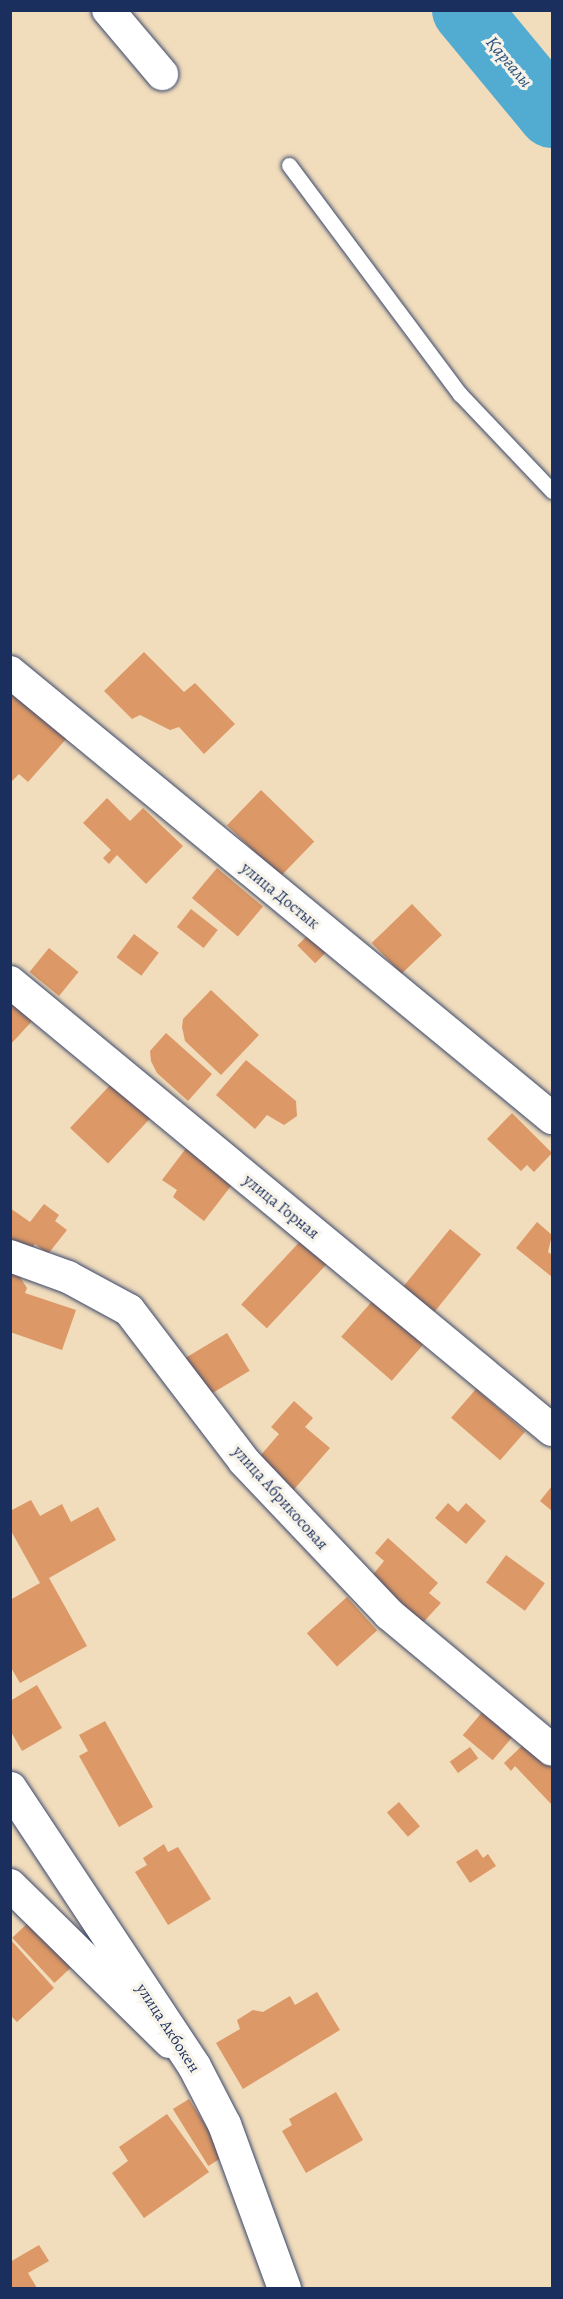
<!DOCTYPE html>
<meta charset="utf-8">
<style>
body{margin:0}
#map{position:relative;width:563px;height:2299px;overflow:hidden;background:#f1dcbc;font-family:Alegreya,serif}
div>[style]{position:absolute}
.river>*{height:68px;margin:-34px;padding:0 34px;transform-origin:34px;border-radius:34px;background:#52abd0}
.building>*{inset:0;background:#dc9866;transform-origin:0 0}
.roads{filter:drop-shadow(0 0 2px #3b496c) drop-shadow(0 0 2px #3b496c)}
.lane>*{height:15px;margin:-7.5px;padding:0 7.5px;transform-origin:7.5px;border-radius:7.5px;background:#fff}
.street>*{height:32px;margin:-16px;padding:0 16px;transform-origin:16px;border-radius:16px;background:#fff}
.secondary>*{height:33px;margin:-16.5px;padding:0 16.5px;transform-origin:16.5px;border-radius:16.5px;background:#fff}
span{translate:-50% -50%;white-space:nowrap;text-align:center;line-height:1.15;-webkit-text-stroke:6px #f7f3e8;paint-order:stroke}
.street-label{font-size:16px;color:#1b2f5e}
.water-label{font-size:18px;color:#2c5480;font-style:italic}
.frame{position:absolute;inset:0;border:12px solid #1b2f5e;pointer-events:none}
</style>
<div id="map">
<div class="river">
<i style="left:466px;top:10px;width:135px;rotate:50.4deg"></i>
</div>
<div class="building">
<i style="clip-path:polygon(144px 652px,184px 692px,195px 683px,235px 724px,204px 754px,179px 727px,170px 730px,140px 715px,132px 719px,104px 691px)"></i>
<i style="clip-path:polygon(10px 687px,67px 738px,28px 782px,19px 774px,10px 783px)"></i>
<i style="left:261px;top:790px;width:74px;height:49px;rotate:44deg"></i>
<i style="clip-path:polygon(107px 798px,130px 821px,143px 808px,183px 846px,146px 884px,117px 855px,109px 864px,103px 858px,111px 850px,83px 823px)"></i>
<i style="left:217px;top:868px;width:60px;height:39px;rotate:40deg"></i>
<i style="left:412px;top:904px;width:43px;height:56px;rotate:46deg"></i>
<i style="left:191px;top:909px;width:34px;height:23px;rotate:38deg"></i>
<i style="left:313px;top:930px;width:25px;height:22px;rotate:45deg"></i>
<i style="left:134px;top:934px;width:31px;height:29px;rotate:37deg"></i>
<i style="left:49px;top:948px;width:38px;height:31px;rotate:39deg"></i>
<i style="clip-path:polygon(211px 990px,259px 1035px,221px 1075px,185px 1041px,182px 1027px,183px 1019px)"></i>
<i style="clip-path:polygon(10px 1000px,33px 1020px,10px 1045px)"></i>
<i style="clip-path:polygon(166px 1033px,212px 1074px,188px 1101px,157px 1073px,151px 1061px,150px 1051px)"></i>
<i style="clip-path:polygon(246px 1060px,296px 1101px,297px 1116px,284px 1125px,267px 1115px,255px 1129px,216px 1095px)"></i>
<i style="left:113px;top:1082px;width:52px;height:63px;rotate:43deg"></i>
<i style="clip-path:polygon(512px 1113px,552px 1153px,534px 1172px,527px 1165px,521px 1171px,487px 1139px)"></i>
<i style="clip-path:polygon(187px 1147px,234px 1182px,204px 1221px,173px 1197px,177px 1190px,162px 1180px)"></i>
<i style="clip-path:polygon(44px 1204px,59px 1215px,55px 1221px,67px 1230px,48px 1254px,35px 1244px,23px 1260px,10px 1251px,10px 1208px,30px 1222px)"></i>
<i style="clip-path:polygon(537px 1222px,552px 1235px,548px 1252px,552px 1255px,552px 1277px,516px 1248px)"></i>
<i style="left:450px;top:1229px;width:40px;height:74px;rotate:39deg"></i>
<i style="left:306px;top:1235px;width:35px;height:95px;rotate:43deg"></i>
<i style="clip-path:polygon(16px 1271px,27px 1288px,25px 1293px,76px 1310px,62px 1350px,10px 1332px,10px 1274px)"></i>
<i style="left:374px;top:1299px;width:67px;height:50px;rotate:41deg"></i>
<i style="left:227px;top:1333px;width:44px;height:54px;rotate:59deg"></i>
<i style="left:476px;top:1389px;width:65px;height:38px;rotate:41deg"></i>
<i style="clip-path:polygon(294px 1401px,313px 1418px,305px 1427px,330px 1448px,290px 1494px,254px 1463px,279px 1434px,271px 1427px)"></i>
<i style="clip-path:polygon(552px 1486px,552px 1511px,540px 1501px)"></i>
<i style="clip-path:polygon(31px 1500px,40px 1516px,62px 1504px,71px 1522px,98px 1507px,116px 1540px,49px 1578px,87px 1646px,20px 1683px,10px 1666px,10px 1600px,40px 1583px,10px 1529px,10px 1511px)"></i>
<i style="clip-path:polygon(448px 1503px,458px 1512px,466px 1503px,486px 1521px,466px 1544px,435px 1518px)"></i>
<i style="clip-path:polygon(388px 1538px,438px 1583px,429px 1593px,441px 1603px,417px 1629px,371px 1577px,384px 1561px,375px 1553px)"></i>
<i style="left:506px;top:1555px;width:48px;height:34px;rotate:36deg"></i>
<i style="left:347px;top:1597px;width:45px;height:54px;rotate:48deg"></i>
<i style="clip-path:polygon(37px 1685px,62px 1728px,22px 1751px,10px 1730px,10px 1701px)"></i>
<i style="left:484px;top:1710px;width:39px;height:33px;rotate:40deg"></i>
<i style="clip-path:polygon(105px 1721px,153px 1807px,119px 1827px,79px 1756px,88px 1751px,79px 1735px)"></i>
<i style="clip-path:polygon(528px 1740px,552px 1765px,552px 1805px,515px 1766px,511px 1771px,504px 1763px)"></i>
<i style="left:470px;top:1747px;width:14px;height:25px;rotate:54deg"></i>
<i style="left:399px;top:1802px;width:32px;height:16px;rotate:49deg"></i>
<i style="clip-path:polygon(164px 1844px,168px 1852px,178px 1847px,211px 1899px,168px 1925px,135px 1872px,147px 1865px,143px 1858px)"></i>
<i style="clip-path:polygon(477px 1849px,483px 1858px,488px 1854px,496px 1866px,470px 1883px,456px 1862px)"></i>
<i style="left:29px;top:1922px;width:62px;height:23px;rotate:47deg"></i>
<i style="clip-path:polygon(10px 1939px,54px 1988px,17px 2022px,10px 2015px)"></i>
<i style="clip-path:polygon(317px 1992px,340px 2030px,243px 2089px,216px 2043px,240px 2029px,237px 2020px,253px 2010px,263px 2012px,290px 1996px,295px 2005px)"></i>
<i style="clip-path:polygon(336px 2092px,363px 2140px,306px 2173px,282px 2131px,292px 2125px,289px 2119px)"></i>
<i style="left:189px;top:2099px;width:67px;height:19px;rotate:58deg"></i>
<i style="clip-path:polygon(167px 2114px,209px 2172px,144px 2218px,112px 2173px,128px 2161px,119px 2147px)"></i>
<i style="clip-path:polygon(39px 2245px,49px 2261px,28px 2273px,37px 2288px,10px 2288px,10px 2262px)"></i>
</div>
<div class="roads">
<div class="lane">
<i style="left:289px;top:165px;width:286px;rotate:53.3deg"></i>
<i style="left:460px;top:394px;width:134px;rotate:46.5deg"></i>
</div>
<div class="street">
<i style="left:108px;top:10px;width:84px;rotate:49.8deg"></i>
<i style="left:10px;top:672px;width:702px;rotate:39.45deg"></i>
<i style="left:10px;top:982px;width:703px;rotate:39.58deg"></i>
<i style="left:10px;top:1256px;width:62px;rotate:19.9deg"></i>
<i style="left:68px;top:1277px;width:69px;rotate:28.4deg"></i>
<i style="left:129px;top:1310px;width:190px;rotate:52.7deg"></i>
<i style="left:244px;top:1461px;width:211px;rotate:46.5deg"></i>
<i style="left:389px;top:1614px;width:212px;rotate:39.8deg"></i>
<i style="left:10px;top:1885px;width:224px;rotate:44.5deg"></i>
</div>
<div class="secondary">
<i style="left:10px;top:1788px;width:333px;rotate:56.5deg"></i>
<i style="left:194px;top:2066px;width:65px;rotate:62.7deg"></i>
<i style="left:224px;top:2124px;width:175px;rotate:69.9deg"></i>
</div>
</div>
<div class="street-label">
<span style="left:280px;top:896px;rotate:39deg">улица Достык</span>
<span style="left:281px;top:1207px;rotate:39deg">улица Горная</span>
<span style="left:280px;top:1498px;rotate:48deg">улица Абрикосовая</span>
<span style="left:168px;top:2028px;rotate:57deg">улица Акбокен</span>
</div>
<div class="water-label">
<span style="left:509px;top:62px;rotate:50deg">Қарғалы</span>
</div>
<div class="frame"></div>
</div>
